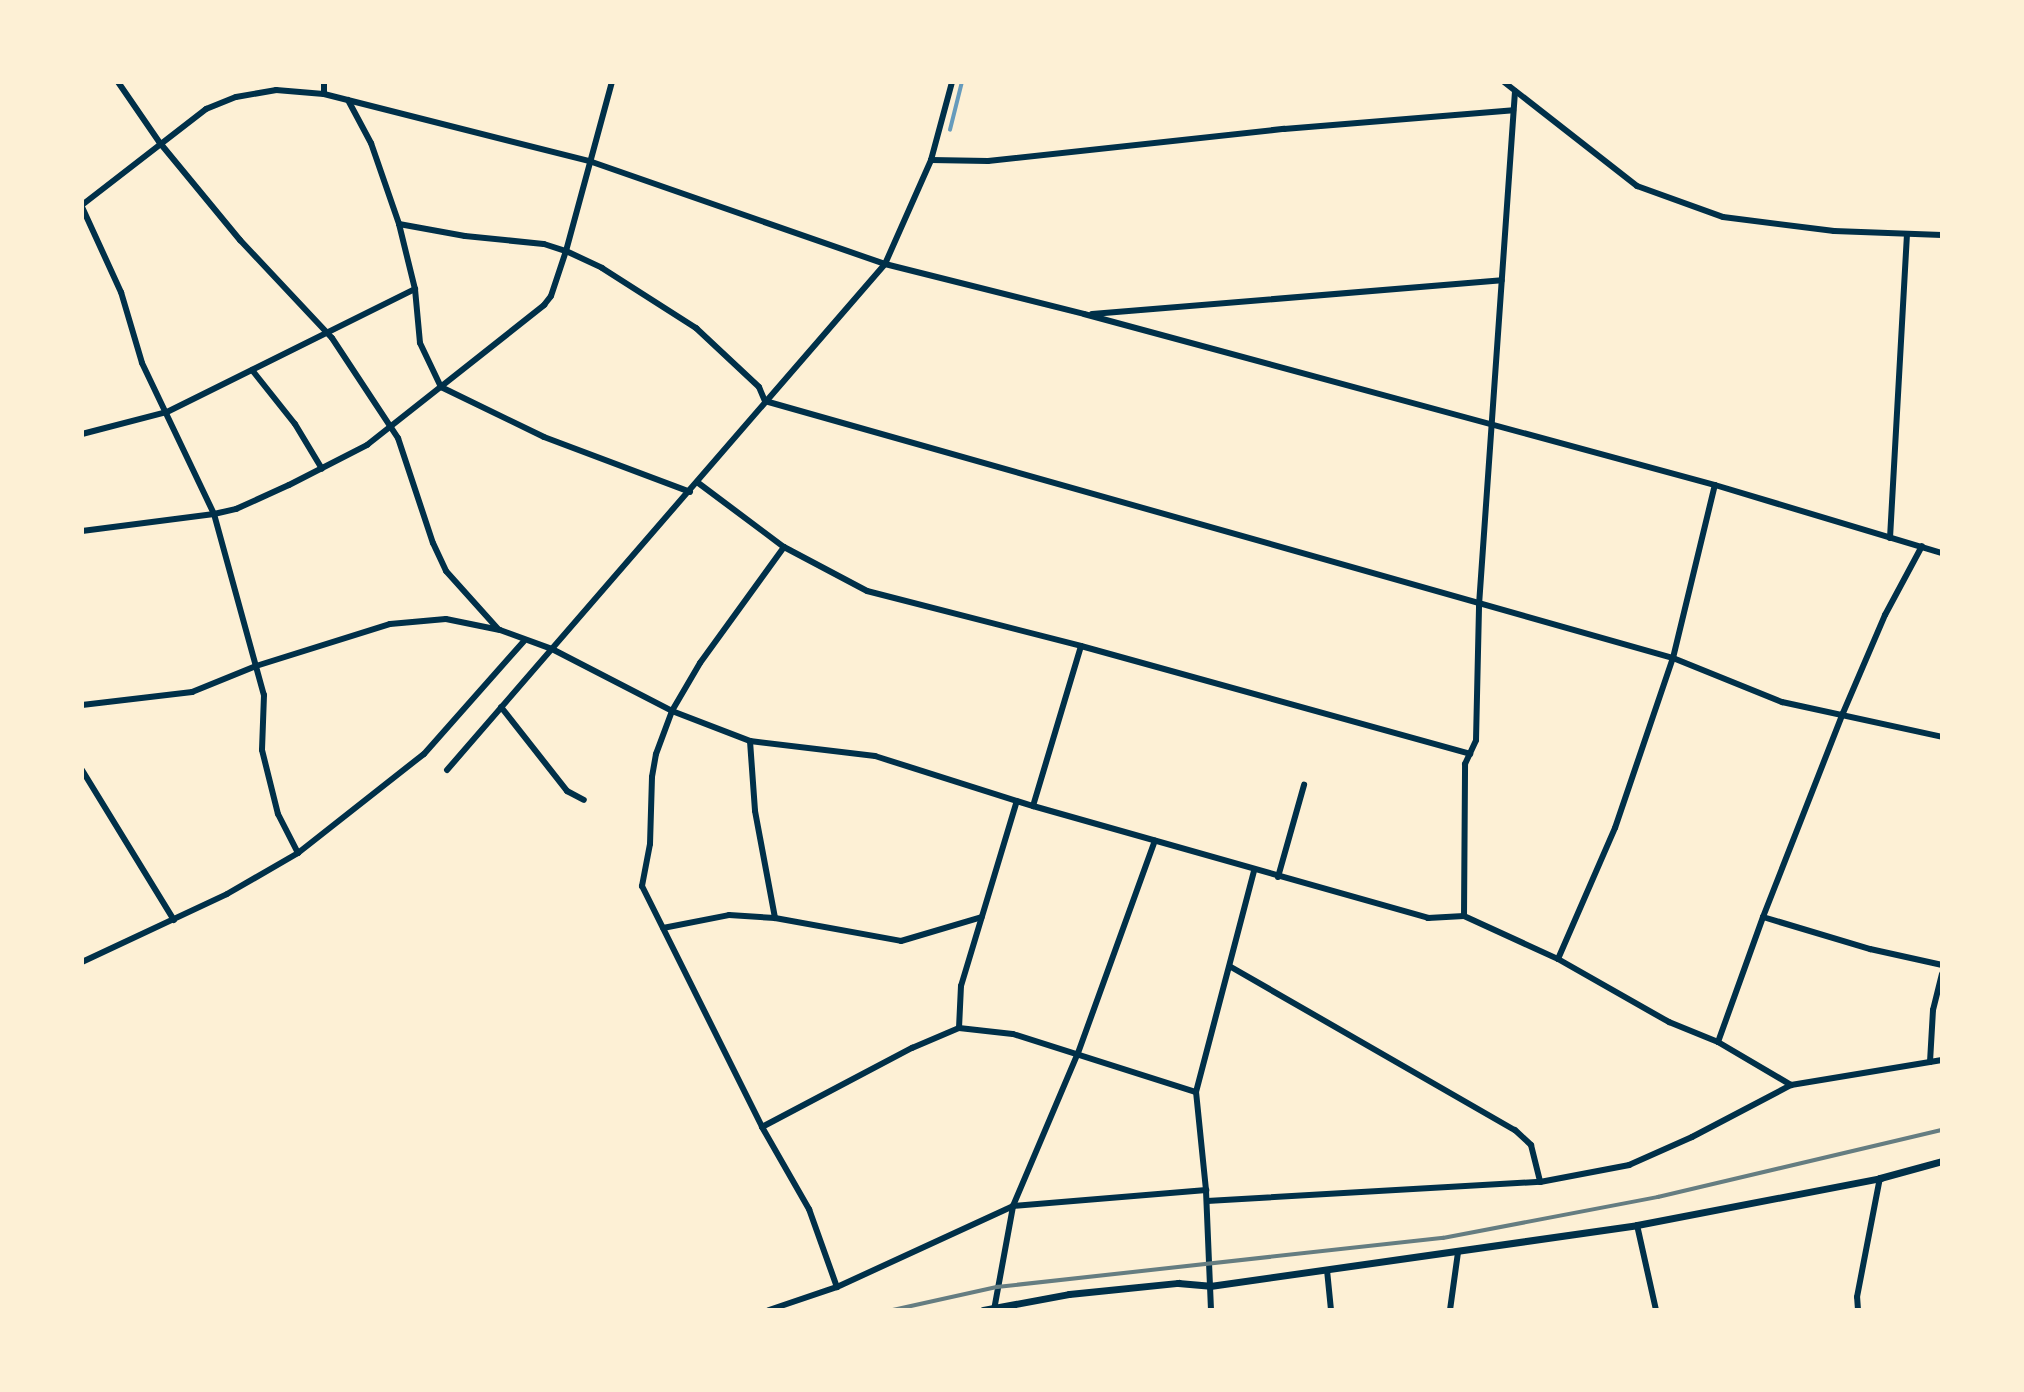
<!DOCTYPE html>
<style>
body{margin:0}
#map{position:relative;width:2024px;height:1392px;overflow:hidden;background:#fdf0d5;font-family:"Noto Serif",serif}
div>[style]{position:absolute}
.stream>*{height:3.5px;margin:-1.75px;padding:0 1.75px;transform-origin:1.75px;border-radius:1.75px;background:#669bbc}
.minor>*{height:6px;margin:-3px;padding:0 3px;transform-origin:3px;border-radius:3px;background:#003049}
.tertiary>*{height:7px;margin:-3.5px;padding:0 3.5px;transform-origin:3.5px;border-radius:3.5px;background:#003049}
.rail>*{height:3.5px;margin:-1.75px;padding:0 1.75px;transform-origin:1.75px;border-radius:1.75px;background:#657d81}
span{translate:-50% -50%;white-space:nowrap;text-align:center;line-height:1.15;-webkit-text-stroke:5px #fdf0d5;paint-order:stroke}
.frame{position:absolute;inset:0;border:84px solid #fdf0d5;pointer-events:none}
</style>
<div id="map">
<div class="stream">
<i style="left:950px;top:130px;width:49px;rotate:-76deg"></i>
</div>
<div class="minor">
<i style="left:118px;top:82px;width:74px;rotate:55.5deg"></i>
<i style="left:160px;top:143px;width:126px;rotate:50.5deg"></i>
<i style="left:240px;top:240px;width:134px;rotate:46.8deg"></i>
<i style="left:332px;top:338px;width:120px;rotate:56.6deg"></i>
<i style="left:398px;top:438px;width:111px;rotate:71.6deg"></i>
<i style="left:433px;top:543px;width:31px;rotate:65deg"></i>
<i style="left:446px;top:571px;width:78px;rotate:48.1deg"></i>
<i style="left:324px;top:82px;width:12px;rotate:90deg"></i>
<i style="left:1504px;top:82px;width:169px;rotate:38deg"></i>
<i style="left:1637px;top:186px;width:91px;rotate:19.8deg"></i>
<i style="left:1723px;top:217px;width:112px;rotate:7.2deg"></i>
<i style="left:1834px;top:231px;width:108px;rotate:2.1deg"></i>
<i style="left:348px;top:100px;width:49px;rotate:61.9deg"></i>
<i style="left:371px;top:143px;width:86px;rotate:70.9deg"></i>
<i style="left:399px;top:224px;width:67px;rotate:76.2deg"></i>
<i style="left:415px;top:289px;width:54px;rotate:84.7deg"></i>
<i style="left:420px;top:343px;width:49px;rotate:64.5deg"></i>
<i style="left:441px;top:387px;width:114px;rotate:25.9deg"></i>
<i style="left:544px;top:437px;width:156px;rotate:20.6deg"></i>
<i style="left:931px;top:160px;width:57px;rotate:1deg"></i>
<i style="left:988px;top:161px;width:298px;rotate:-6.2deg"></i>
<i style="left:1284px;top:129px;width:230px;rotate:-4.7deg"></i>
<i style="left:82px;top:205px;width:157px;rotate:-37.7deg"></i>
<i style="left:206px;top:109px;width:32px;rotate:-22deg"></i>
<i style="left:236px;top:97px;width:41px;rotate:-9.9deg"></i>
<i style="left:276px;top:90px;width:48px;rotate:4.8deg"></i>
<i style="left:324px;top:94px;width:276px;rotate:14.2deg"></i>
<i style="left:592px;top:162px;width:310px;rotate:19.2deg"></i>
<i style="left:885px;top:264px;width:205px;rotate:14.1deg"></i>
<i style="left:1084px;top:314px;width:654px;rotate:15.16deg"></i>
<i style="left:1715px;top:485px;width:237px;rotate:16.7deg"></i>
<i style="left:82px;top:207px;width:94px;rotate:65.4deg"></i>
<i style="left:121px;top:292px;width:74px;rotate:73.5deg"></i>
<i style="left:142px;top:363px;width:167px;rotate:64.5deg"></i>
<i style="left:214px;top:514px;width:188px;rotate:74.6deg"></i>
<i style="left:264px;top:695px;width:55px;rotate:92.1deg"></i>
<i style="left:262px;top:750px;width:66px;rotate:76deg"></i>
<i style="left:278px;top:814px;width:44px;rotate:62.9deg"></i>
<i style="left:399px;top:224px;width:67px;rotate:10.3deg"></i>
<i style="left:465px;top:236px;width:79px;rotate:5.8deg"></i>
<i style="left:544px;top:244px;width:23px;rotate:18deg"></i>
<i style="left:566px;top:251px;width:40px;rotate:25deg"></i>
<i style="left:602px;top:268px;width:112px;rotate:32.6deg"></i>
<i style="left:696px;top:328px;width:86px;rotate:43.1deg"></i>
<i style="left:759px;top:387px;width:15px;rotate:67deg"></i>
<i style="left:765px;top:401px;width:944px;rotate:15.8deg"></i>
<i style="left:1673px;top:658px;width:118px;rotate:22deg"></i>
<i style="left:1782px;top:702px;width:164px;rotate:12.3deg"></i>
<i style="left:1092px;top:314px;width:411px;rotate:-4.7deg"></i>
<i style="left:252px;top:370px;width:69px;rotate:51.5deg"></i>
<i style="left:295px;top:424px;width:52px;rotate:59deg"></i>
<i style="left:82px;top:434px;width:88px;rotate:-14.5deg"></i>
<i style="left:167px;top:412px;width:277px;rotate:-26.4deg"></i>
<i style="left:697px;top:482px;width:109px;rotate:36.8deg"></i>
<i style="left:784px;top:547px;width:94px;rotate:27.9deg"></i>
<i style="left:867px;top:591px;width:221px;rotate:14.4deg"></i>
<i style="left:1081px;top:646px;width:404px;rotate:15.5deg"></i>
<i style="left:82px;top:531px;width:133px;rotate:-7.3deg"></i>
<i style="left:214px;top:514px;width:23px;rotate:-13deg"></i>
<i style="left:236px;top:509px;width:58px;rotate:-24.4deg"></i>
<i style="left:289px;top:485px;width:88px;rotate:-27.1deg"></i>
<i style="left:367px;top:445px;width:226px;rotate:-38.3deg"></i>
<i style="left:544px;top:305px;width:11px;rotate:-52deg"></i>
<i style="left:551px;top:296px;width:47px;rotate:-71.6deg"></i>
<i style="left:566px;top:251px;width:175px;rotate:-74.8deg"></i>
<i style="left:1890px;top:538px;width:304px;rotate:-86.8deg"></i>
<i style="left:784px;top:547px;width:143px;rotate:125.9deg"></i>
<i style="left:700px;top:663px;width:56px;rotate:120.3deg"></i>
<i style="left:672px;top:711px;width:46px;rotate:110.4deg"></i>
<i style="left:656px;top:754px;width:23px;rotate:100deg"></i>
<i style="left:652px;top:777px;width:67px;rotate:91.7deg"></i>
<i style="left:650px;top:844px;width:43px;rotate:100.8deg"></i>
<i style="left:642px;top:886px;width:269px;rotate:63.5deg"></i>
<i style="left:762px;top:1127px;width:95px;rotate:60.2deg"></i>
<i style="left:809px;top:1209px;width:83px;rotate:70.3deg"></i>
<i style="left:82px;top:705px;width:111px;rotate:-6.7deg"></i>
<i style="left:192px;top:692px;width:69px;rotate:-22.1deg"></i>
<i style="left:256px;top:666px;width:140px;rotate:-17.4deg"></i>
<i style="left:390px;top:624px;width:56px;rotate:-5.1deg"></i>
<i style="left:446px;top:619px;width:55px;rotate:11.5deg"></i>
<i style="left:500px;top:630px;width:55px;rotate:20.1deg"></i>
<i style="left:552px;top:649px;width:135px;rotate:27.3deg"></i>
<i style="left:672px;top:711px;width:84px;rotate:21deg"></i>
<i style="left:750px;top:741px;width:126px;rotate:6.8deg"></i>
<i style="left:875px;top:756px;width:166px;rotate:17.6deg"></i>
<i style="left:1033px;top:806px;width:411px;rotate:15.8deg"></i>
<i style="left:1428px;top:918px;width:36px;rotate:-3deg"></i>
<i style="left:1464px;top:916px;width:103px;rotate:24.6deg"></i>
<i style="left:1558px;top:959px;width:128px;rotate:29.6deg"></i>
<i style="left:1669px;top:1022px;width:53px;rotate:22.2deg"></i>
<i style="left:1718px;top:1042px;width:85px;rotate:30.5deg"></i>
<i style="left:501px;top:707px;width:107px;rotate:51.8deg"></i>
<i style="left:567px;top:791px;width:19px;rotate:28deg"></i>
<i style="left:750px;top:741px;width:70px;rotate:85.9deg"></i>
<i style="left:755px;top:811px;width:109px;rotate:79.4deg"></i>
<i style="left:82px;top:770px;width:176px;rotate:58.5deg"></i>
<i style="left:447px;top:770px;width:669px;rotate:-49.12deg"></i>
<i style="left:885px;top:264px;width:114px;rotate:-66.1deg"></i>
<i style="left:931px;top:160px;width:81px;rotate:-74.9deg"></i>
<i style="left:1033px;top:806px;width:167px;rotate:-73.3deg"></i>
<i style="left:1278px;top:877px;width:96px;rotate:-74.2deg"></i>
<i style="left:1464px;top:916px;width:152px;rotate:-89.6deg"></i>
<i style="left:1465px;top:764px;width:26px;rotate:-65deg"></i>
<i style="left:1476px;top:740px;width:135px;rotate:-88.7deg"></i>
<i style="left:1479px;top:605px;width:515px;rotate:-85.99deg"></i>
<i style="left:1763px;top:917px;width:112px;rotate:16.7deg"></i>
<i style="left:1870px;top:949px;width:74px;rotate:12.5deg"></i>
<i style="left:663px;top:928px;width:67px;rotate:-11.1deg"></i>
<i style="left:729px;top:915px;width:46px;rotate:3.7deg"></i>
<i style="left:775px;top:918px;width:128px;rotate:10.3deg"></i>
<i style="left:901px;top:941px;width:84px;rotate:-16.5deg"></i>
<i style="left:1558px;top:959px;width:143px;rotate:-66.5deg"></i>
<i style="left:1615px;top:828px;width:180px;rotate:-71.2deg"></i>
<i style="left:1673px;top:658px;width:178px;rotate:-76.4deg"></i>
<i style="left:82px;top:962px;width:160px;rotate:-25.1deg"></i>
<i style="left:227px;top:894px;width:82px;rotate:-30deg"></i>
<i style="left:298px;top:853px;width:160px;rotate:-38.2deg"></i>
<i style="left:424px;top:754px;width:151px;rotate:-48.5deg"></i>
<i style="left:1231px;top:967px;width:327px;rotate:29.9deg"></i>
<i style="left:1515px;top:1130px;width:22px;rotate:43deg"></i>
<i style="left:1531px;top:1145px;width:38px;rotate:76deg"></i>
<i style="left:959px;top:1028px;width:42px;rotate:-87.3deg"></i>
<i style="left:961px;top:986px;width:193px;rotate:-73.2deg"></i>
<i style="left:1718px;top:1042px;width:133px;rotate:-70.2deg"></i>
<i style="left:1763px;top:917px;width:219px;rotate:-68.6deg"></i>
<i style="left:1843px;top:713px;width:107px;rotate:-66.8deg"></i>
<i style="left:1885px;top:615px;width:78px;rotate:-61.8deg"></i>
<i style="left:1930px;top:1062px;width:52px;rotate:-86.7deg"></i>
<i style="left:1933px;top:1010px;width:37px;rotate:-76deg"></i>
<i style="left:762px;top:1127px;width:170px;rotate:-27.8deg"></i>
<i style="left:912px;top:1048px;width:51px;rotate:-23.1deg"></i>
<i style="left:959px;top:1028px;width:54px;rotate:6.3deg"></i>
<i style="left:1013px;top:1034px;width:192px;rotate:17.6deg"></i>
<i style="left:1207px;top:1201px;width:334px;rotate:-3.3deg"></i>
<i style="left:1540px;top:1182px;width:91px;rotate:-10.8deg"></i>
<i style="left:1629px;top:1165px;width:69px;rotate:-24deg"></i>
<i style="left:1692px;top:1137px;width:112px;rotate:-27.7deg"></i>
<i style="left:1791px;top:1085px;width:153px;rotate:-9.4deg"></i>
<i style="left:1637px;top:1225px;width:87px;rotate:77.4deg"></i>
<i style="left:1327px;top:1270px;width:40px;rotate:84.3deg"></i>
<i style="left:769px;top:1310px;width:72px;rotate:-18.7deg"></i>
<i style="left:837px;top:1287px;width:194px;rotate:-24.7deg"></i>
<i style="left:1013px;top:1206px;width:194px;rotate:-4.7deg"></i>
<i style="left:994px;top:1310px;width:106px;rotate:-79.6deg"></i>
<i style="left:1013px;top:1206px;width:166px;rotate:-67deg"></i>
<i style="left:1078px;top:1053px;width:226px;rotate:-70.1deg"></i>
<i style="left:1211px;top:1310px;width:120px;rotate:-92.4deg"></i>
<i style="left:1206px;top:1190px;width:99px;rotate:-95.8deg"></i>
<i style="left:1196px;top:1092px;width:228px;rotate:-75.3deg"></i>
<i style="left:1450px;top:1310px;width:59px;rotate:-82.1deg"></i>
<i style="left:1858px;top:1310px;width:13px;rotate:-94deg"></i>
<i style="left:1857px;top:1297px;width:121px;rotate:-79.1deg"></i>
</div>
<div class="tertiary">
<i style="left:983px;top:1310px;width:87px;rotate:-10.5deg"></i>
<i style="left:1069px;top:1294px;width:110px;rotate:-5.8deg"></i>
<i style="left:1178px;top:1283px;width:32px;rotate:5deg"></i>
<i style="left:1210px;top:1286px;width:431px;rotate:-8.1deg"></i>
<i style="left:1637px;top:1225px;width:248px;rotate:-10.9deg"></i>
<i style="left:1880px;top:1178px;width:64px;rotate:-15.3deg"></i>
</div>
<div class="rail">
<i style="left:893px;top:1310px;width:107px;rotate:-12.5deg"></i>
<i style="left:997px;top:1287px;width:449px;rotate:-6.3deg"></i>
<i style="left:1443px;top:1238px;width:219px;rotate:-10.8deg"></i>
<i style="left:1658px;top:1197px;width:292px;rotate:-13.3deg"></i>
</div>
<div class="frame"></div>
</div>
